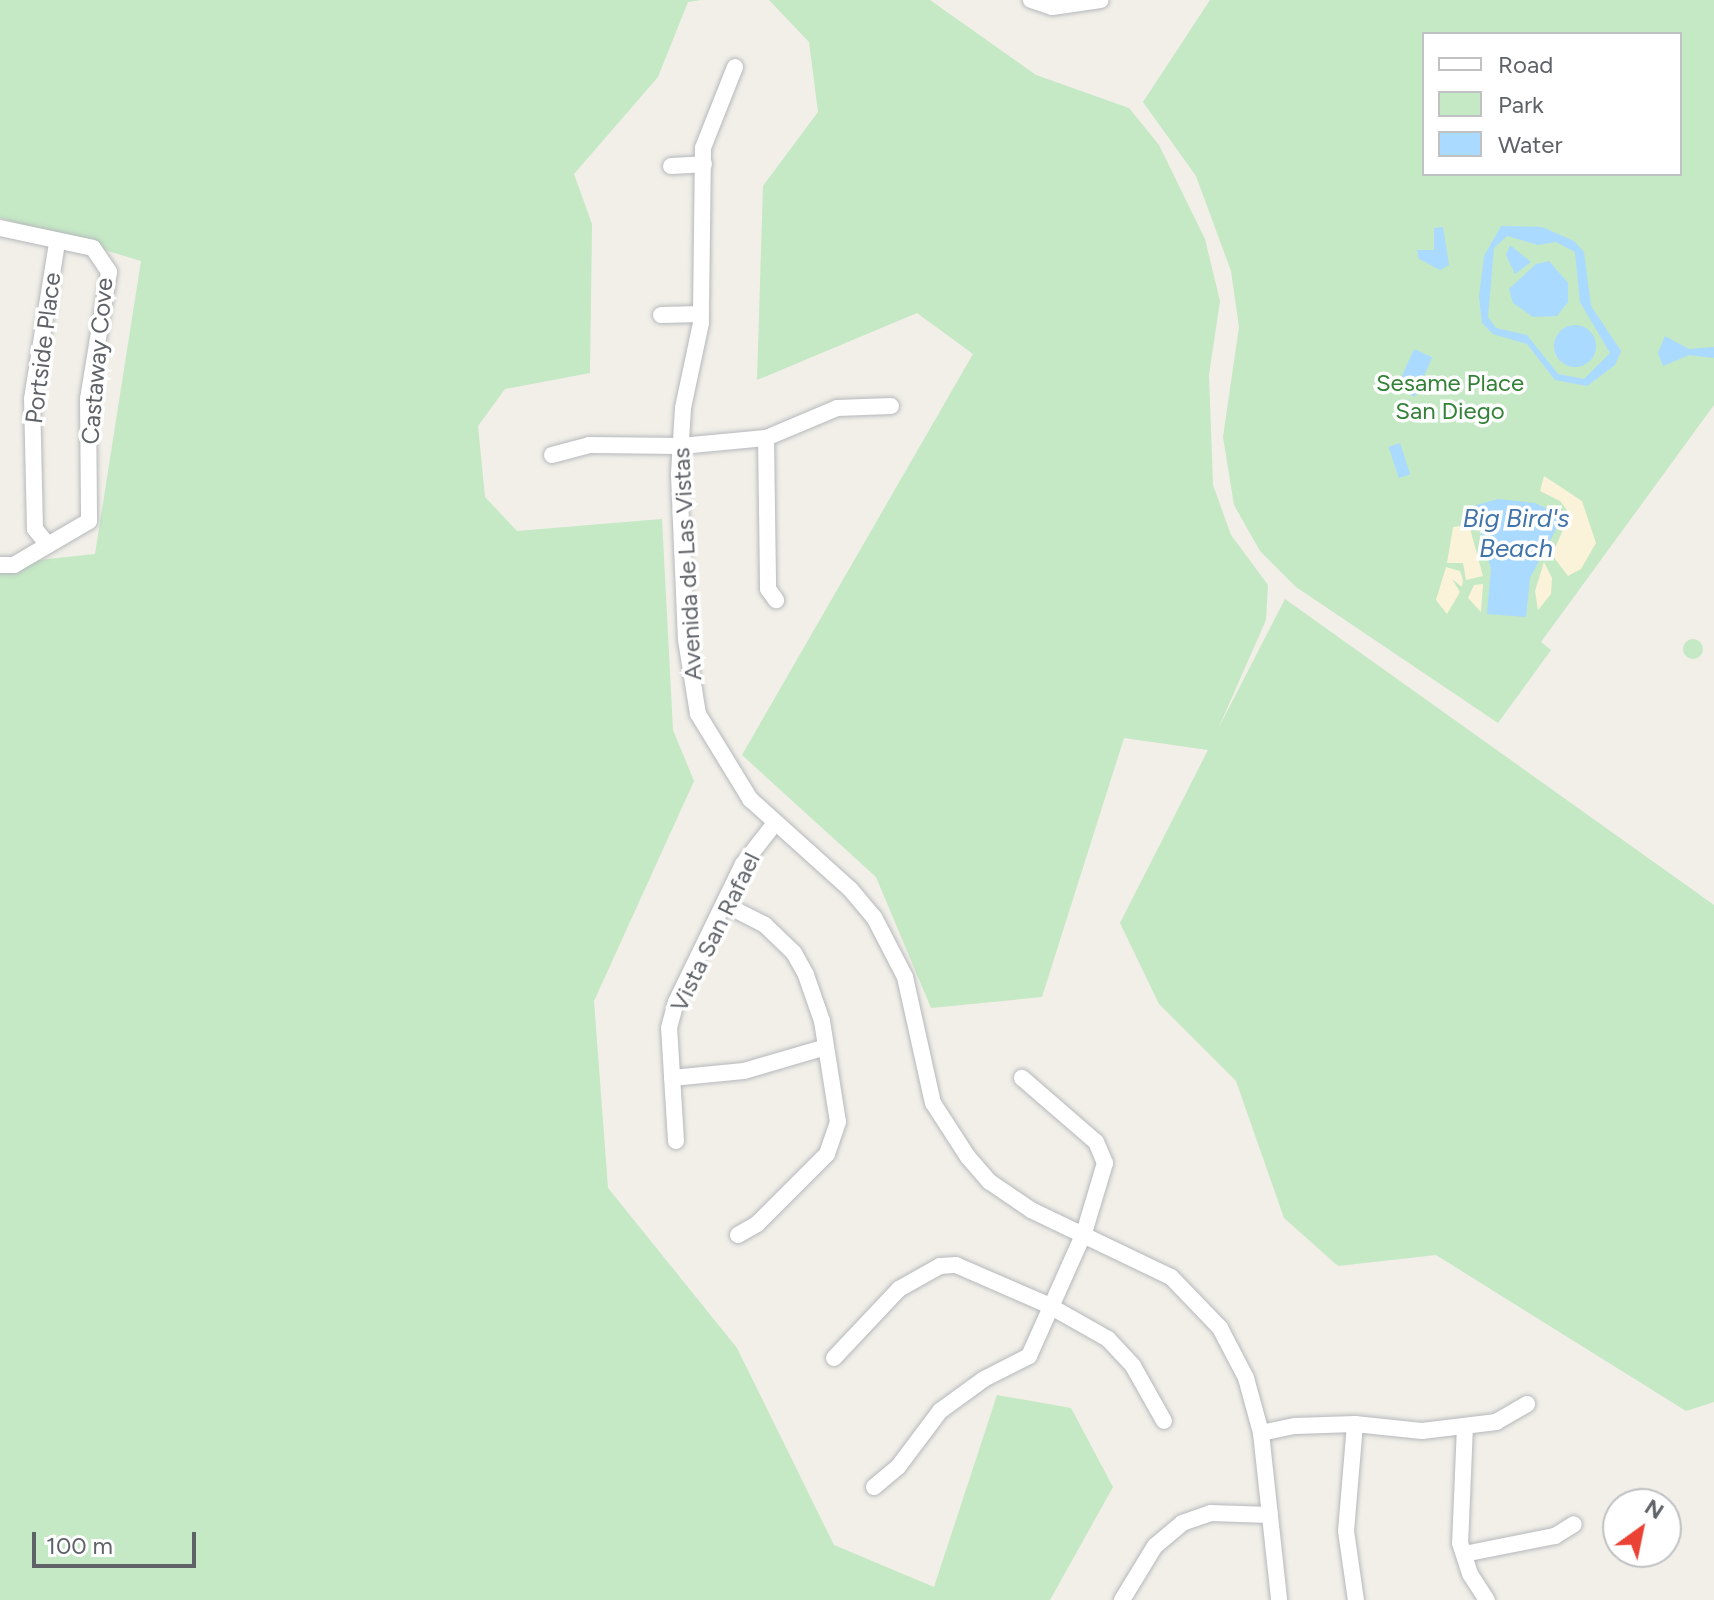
<!DOCTYPE html>
<style>
body{margin:0}
#map{position:relative;width:1714px;height:1600px;overflow:hidden;background:#f1efe8;font-family:Figtree,sans-serif}
div>[style]{position:absolute}
.green>*{inset:0;background:#c5e8c5}
.round{border-radius:50%}
.sand>*{inset:0;background:#fbf3d9}
.water>*{inset:0;background:#aadaff;transform-origin:0 0}
.roads{filter:drop-shadow(0 0 2px #b5b8bc) drop-shadow(0 0 2px #b5b8bc)}
.minor>*{height:16px;margin:-8px;padding:0 8px;transform-origin:8px;border-radius:8px;background:#fff}
span{translate:-50% -50%;white-space:nowrap;text-align:center;line-height:1.15;-webkit-text-stroke:7px #fff;paint-order:stroke}
.street-label{font-size:24px;color:#5f6368}
.park-label{font-size:24px;color:#348238}
.water-label{font-size:26px;color:#4174aa;font-style:italic}
.legend{position:absolute;left:1422px;top:32px;width:260px;height:144px;box-sizing:border-box;background:#fff;border:2px solid #bfc1c3;margin:0;padding:10px 14px;list-style:none;font-size:24px;color:#5f6368}
.legend li{display:flex;align-items:center;gap:16px;height:40px}
.legend b{width:40px;border:2px solid #bfc1c3}
.north{position:absolute;left:1602px;top:1488px;width:80px;height:80px;box-sizing:border-box;background:#fff;border:2px solid #bfc1c3;border-radius:50%;rotate:33deg;font-size:22px;font-weight:700;line-height:32px;text-align:center;color:#5f6368}
.north::after{content:'';display:block;margin:auto;width:28px;height:36px;background:#ea4335;clip-path:polygon(50% 0,100% 100%,50% 72%,0 100%)}
.scale{position:absolute;left:32px;top:1532px;width:164px;height:36px;box-sizing:border-box;border:4px solid #5f6368;border-top:0;padding-left:10px;font-size:24px;line-height:28px;white-space:nowrap;color:#5f6368;-webkit-text-stroke:6px #fff;paint-order:stroke}
</style>
<div id="map">
<div class="green">
<i style="clip-path:polygon(0 0,701px 0,688px 2px,658px 77px,574px 174px,592px 224px,590px 373px,505px 389px,478px 426px,485px 497px,517px 531px,662px 519px,673px 730px,694px 781px,594px 1001px,608px 1188px,737px 1348px,834px 1545px,934px 1587px,997px 1395px,1071px 1408px,1113px 1487px,1050px 1600px,0 1600px,0 564px,95px 554px,141px 261px,0 218px)"></i>
<i style="clip-path:polygon(769px 0,930px 0,1036px 75px,1129px 108px,1159px 145px,1205px 239px,1220px 301px,1209px 375px,1213px 485px,1231px 535px,1268px 585px,1266px 620px,1218px 729px,1285px 599px,1714px 905px,1714px 1402px,1686px 1411px,1436px 1255px,1338px 1266px,1284px 1218px,1236px 1081px,1159px 1004px,1120px 923px,1208px 750px,1124px 738px,1042px 997px,931px 1008px,876px 877px,742px 755px,973px 354px,917px 313px,757px 380px,763px 186px,818px 112px,809px 42px)"></i>
<i style="clip-path:polygon(evenodd,1210px 0,1714px 0,1714px 405px,1541px 642px,1551px 650px,1498px 723px,1296px 587px,1260px 551px,1234px 505px,1223px 437px,1239px 327px,1231px 271px,1196px 176px,1143px 102px,1210px 0,1424px 34px,1680px 34px,1680px 174px,1424px 174px,1424px 34px)"></i>
<i class="round" style="left:1683px;top:639px;width:20px;height:20px"></i>
</div>
<div class="sand">
<i style="clip-path:polygon(1544px 476px,1582px 501px,1596px 543px,1581px 569px,1568px 576px,1552px 555px,1570px 514px,1560px 501px,1540px 491px)"></i>
<i style="clip-path:polygon(1469px 525px,1483px 576px,1466px 580px,1463px 563px,1447px 563px,1453px 527px)"></i>
<i style="clip-path:polygon(1544px 562px,1552px 578px,1551px 594px,1538px 610px,1535px 591px)"></i>
<i style="clip-path:polygon(1446px 567px,1460px 571px,1463px 580px,1462px 587px,1452px 579px,1460px 592px,1447px 614px,1436px 600px)"></i>
<i style="clip-path:polygon(1483px 584px,1481px 612px,1468px 598px,1474px 585px)"></i>
</div>
<div class="water">
<i style="clip-path:polygon(evenodd,1501px 226px,1542px 227px,1574px 241px,1584px 252px,1591px 306px,1621px 351px,1615px 365px,1587px 386px,1555px 380px,1527px 344px,1493px 334px,1482px 323px,1479px 297px,1484px 256px,1501px 226px,1507px 236px,1538px 245px,1556px 242px,1575px 252px,1580px 302px,1610px 353px,1584px 379px,1558px 374px,1527px 335px,1496px 328px,1488px 317px,1494px 248px,1507px 236px)"></i>
<i style="clip-path:polygon(1443px 227px,1449px 265px,1440px 270px,1419px 259px,1417px 250px,1434px 250px,1434px 228px)"></i>
<i style="clip-path:polygon(1510px 245px,1531px 262px,1515px 274px,1506px 255px)"></i>
<i style="clip-path:polygon(1549px 261px,1568px 283px,1568px 302px,1557px 316px,1533px 317px,1513px 303px,1509px 289px,1536px 264px)"></i>
<i class="round" style="left:1554px;top:325px;width:42px;height:42px"></i>
<i style="clip-path:polygon(1665px 336px,1689px 349px,1714px 347px,1714px 358px,1689px 355px,1663px 366px,1658px 353px)"></i>
<i style="left:1414px;top:349px;width:20px;height:43px;rotate:24deg"></i>
<i style="left:1400px;top:443px;width:33px;height:12px;rotate:72deg"></i>
<i style="clip-path:polygon(1498px 499px,1535px 503px,1563px 516px,1530px 578px,1526px 617px,1487px 614px,1491px 569px,1473px 506px)"></i>
</div>
<div class="roads">
<div class="minor">
<i style="left:1031px;top:0;width:22px;rotate:18deg"></i>
<i style="left:1052px;top:7px;width:49px;rotate:-8.1deg"></i>
<i style="left:735px;top:67px;width:87px;rotate:111.6deg"></i>
<i style="left:703px;top:148px;width:175px;rotate:90.7deg"></i>
<i style="left:701px;top:323px;width:87px;rotate:102deg"></i>
<i style="left:683px;top:408px;width:66px;rotate:93.5deg"></i>
<i style="left:679px;top:474px;width:166px;rotate:87.6deg"></i>
<i style="left:686px;top:640px;width:75px;rotate:80.8deg"></i>
<i style="left:698px;top:714px;width:100px;rotate:58.5deg"></i>
<i style="left:750px;top:799px;width:136px;rotate:42deg"></i>
<i style="left:851px;top:890px;width:35px;rotate:50deg"></i>
<i style="left:874px;top:917px;width:68px;rotate:62.7deg"></i>
<i style="left:905px;top:977px;width:129px;rotate:77.5deg"></i>
<i style="left:933px;top:1103px;width:64px;rotate:57.1deg"></i>
<i style="left:968px;top:1157px;width:33px;rotate:49deg"></i>
<i style="left:990px;top:1182px;width:50px;rotate:34.3deg"></i>
<i style="left:1031px;top:1210px;width:155px;rotate:25.6deg"></i>
<i style="left:1171px;top:1277px;width:71px;rotate:46.1deg"></i>
<i style="left:1220px;top:1328px;width:56px;rotate:62.5deg"></i>
<i style="left:1246px;top:1378px;width:57px;rotate:74.7deg"></i>
<i style="left:1261px;top:1433px;width:168px;rotate:83.8deg"></i>
<i style="left:671px;top:166px;width:33px;rotate:-3deg"></i>
<i style="left:0;top:228px;width:95px;rotate:12.1deg"></i>
<i style="left:93px;top:248px;width:29px;rotate:56deg"></i>
<i style="left:109px;top:272px;width:129px;rotate:99.4deg"></i>
<i style="left:88px;top:399px;width:122px;rotate:89.5deg"></i>
<i style="left:89px;top:521px;width:87px;rotate:149.6deg"></i>
<i style="left:14px;top:565px;width:14px;rotate:180deg"></i>
<i style="left:661px;top:315px;width:40px;rotate:-1.4deg"></i>
<i style="left:766px;top:438px;width:151px;rotate:89.2deg"></i>
<i style="left:768px;top:589px;width:14px;rotate:54deg"></i>
<i style="left:552px;top:455px;width:38px;rotate:-15deg"></i>
<i style="left:589px;top:445px;width:92px;rotate:0.6deg"></i>
<i style="left:681px;top:446px;width:85px;rotate:-5.4deg"></i>
<i style="left:766px;top:438px;width:77px;rotate:-22.9deg"></i>
<i style="left:837px;top:408px;width:54px;rotate:-2.1deg"></i>
<i style="left:48px;top:545px;width:21px;rotate:-129deg"></i>
<i style="left:35px;top:529px;width:130px;rotate:-91.3deg"></i>
<i style="left:32px;top:399px;width:158px;rotate:-80.9deg"></i>
<i style="left:724px;top:904px;width:46px;rotate:27.1deg"></i>
<i style="left:765px;top:925px;width:40px;rotate:44deg"></i>
<i style="left:794px;top:953px;width:25px;rotate:61deg"></i>
<i style="left:806px;top:975px;width:49px;rotate:70.8deg"></i>
<i style="left:822px;top:1021px;width:102px;rotate:81deg"></i>
<i style="left:838px;top:1122px;width:34px;rotate:109deg"></i>
<i style="left:827px;top:1154px;width:99px;rotate:135deg"></i>
<i style="left:757px;top:1224px;width:22px;rotate:150deg"></i>
<i style="left:672px;top:1078px;width:72px;rotate:-5.6deg"></i>
<i style="left:744px;top:1071px;width:85px;rotate:-16.3deg"></i>
<i style="left:676px;top:1141px;width:113px;rotate:-93.5deg"></i>
<i style="left:669px;top:1028px;width:27px;rotate:-75deg"></i>
<i style="left:676px;top:1002px;width:153px;rotate:-64.1deg"></i>
<i style="left:743px;top:864px;width:52px;rotate:-52deg"></i>
<i style="left:834px;top:1358px;width:95px;rotate:-46.7deg"></i>
<i style="left:899px;top:1289px;width:47px;rotate:-29.3deg"></i>
<i style="left:940px;top:1266px;width:16px;rotate:-4deg"></i>
<i style="left:956px;top:1265px;width:100px;rotate:23.5deg"></i>
<i style="left:1048px;top:1305px;width:69px;rotate:29.5deg"></i>
<i style="left:1108px;top:1339px;width:37px;rotate:47deg"></i>
<i style="left:1133px;top:1366px;width:63px;rotate:60.6deg"></i>
<i style="left:1355px;top:1424px;width:107px;rotate:94.8deg"></i>
<i style="left:1346px;top:1531px;width:70px;rotate:81.8deg"></i>
<i style="left:1465px;top:1426px;width:117px;rotate:92.4deg"></i>
<i style="left:1460px;top:1543px;width:33px;rotate:72deg"></i>
<i style="left:1470px;top:1574px;width:31px;rotate:57deg"></i>
<i style="left:1261px;top:1433px;width:35px;rotate:-12deg"></i>
<i style="left:1295px;top:1426px;width:60px;rotate:-1.9deg"></i>
<i style="left:1355px;top:1424px;width:67px;rotate:6deg"></i>
<i style="left:1422px;top:1431px;width:75px;rotate:-6.9deg"></i>
<i style="left:1496px;top:1422px;width:36px;rotate:-30deg"></i>
<i style="left:874px;top:1487px;width:31px;rotate:-40deg"></i>
<i style="left:898px;top:1467px;width:70px;rotate:-53.1deg"></i>
<i style="left:940px;top:1411px;width:54px;rotate:-36deg"></i>
<i style="left:984px;top:1379px;width:51px;rotate:-27.1deg"></i>
<i style="left:1029px;top:1356px;width:135px;rotate:-65.9deg"></i>
<i style="left:1084px;top:1233px;width:73px;rotate:-73.3deg"></i>
<i style="left:1105px;top:1163px;width:23px;rotate:-113deg"></i>
<i style="left:1096px;top:1142px;width:98px;rotate:-139.1deg"></i>
<i style="left:1464px;top:1554px;width:93px;rotate:-11.2deg"></i>
<i style="left:1555px;top:1536px;width:22px;rotate:-32deg"></i>
<i style="left:1122px;top:1600px;width:63px;rotate:-58.6deg"></i>
<i style="left:1155px;top:1546px;width:35px;rotate:-40deg"></i>
<i style="left:1182px;top:1523px;width:31px;rotate:-19deg"></i>
<i style="left:1211px;top:1513px;width:59px;rotate:1.9deg"></i>
</div>
</div>
<div class="street-label">
<span style="left:43px;top:348px;rotate:-83deg">Portside Place</span>
<span style="left:97px;top:361px;rotate:-85deg">Castaway Cove</span>
<span style="left:687px;top:564px;rotate:-93deg">Avenida de Las Vistas</span>
<span style="left:715px;top:932px;rotate:-64deg">Vista San Rafael</span>
</div>
<div class="park-label">
<span style="left:1450px;top:397px">Sesame Place<br>San Diego</span>
</div>
<div class="water-label">
<span style="left:1516px;top:534px">Big Bird's<br>Beach</span>
</div>
<ul class="legend">
<li><b style="height:10px;background:#fff"></b>Road</li>
<li><b style="height:22px;background:#c5e8c5"></b>Park</li>
<li><b style="height:22px;background:#aadaff"></b>Water</li>
</ul>
<div class="north">N</div>
<div class="scale">100 m</div>
</div>
